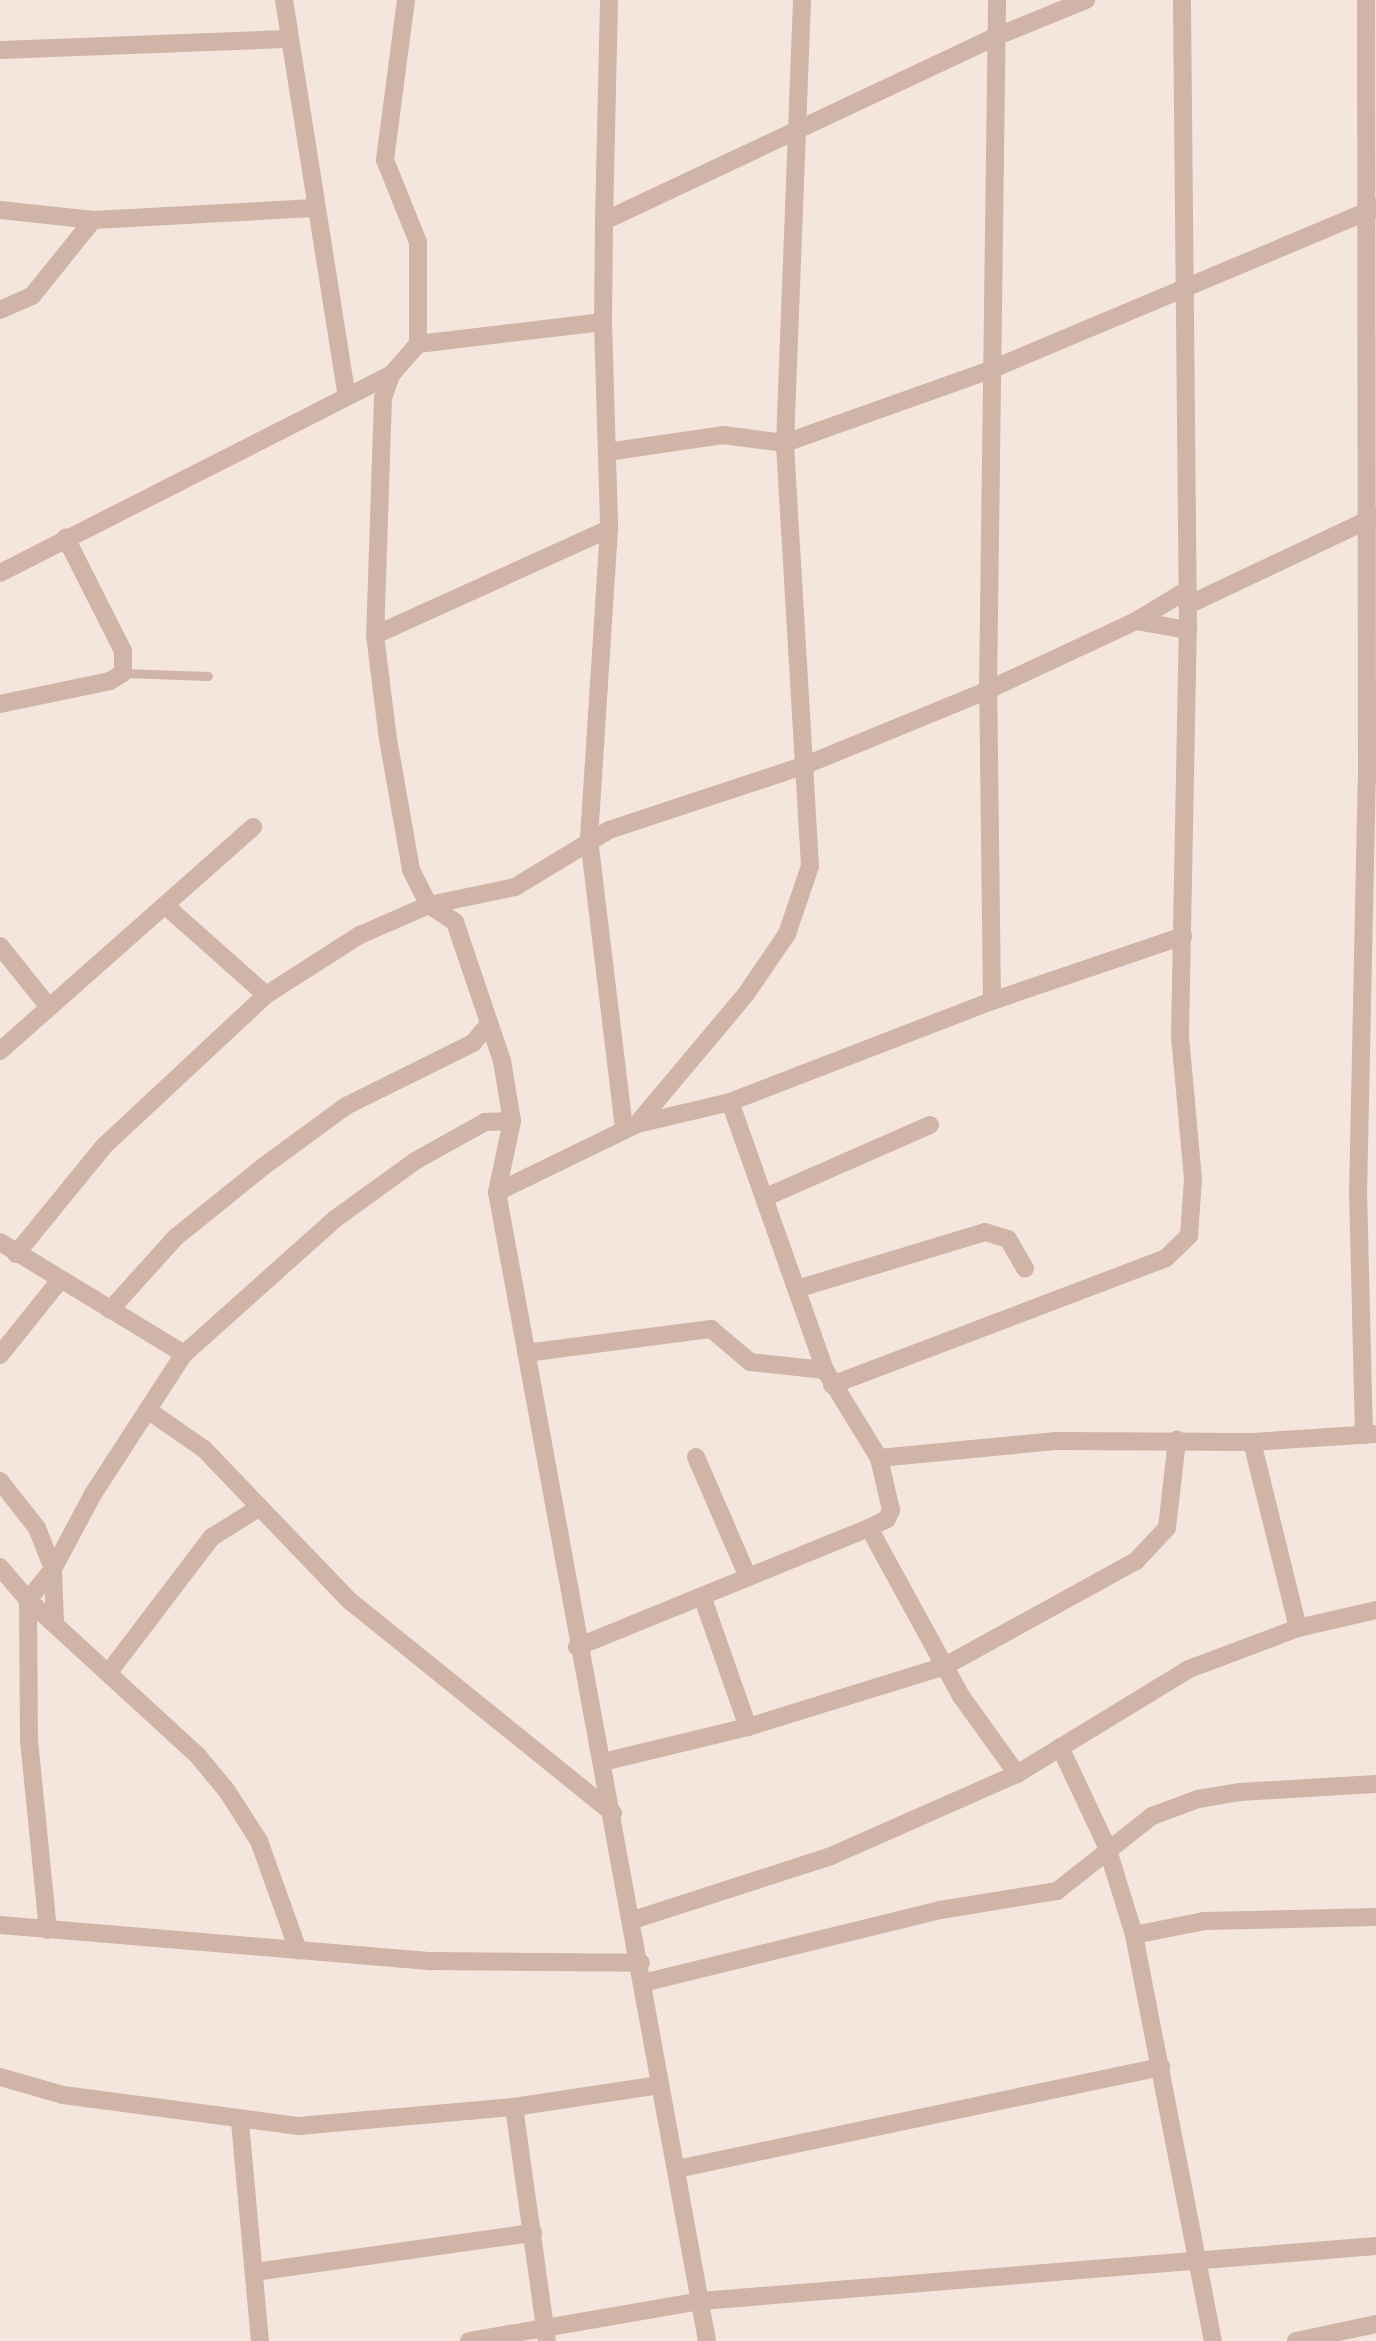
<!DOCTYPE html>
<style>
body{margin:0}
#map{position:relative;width:1376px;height:2341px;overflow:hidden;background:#f5e6dd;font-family:"Space Grotesk",sans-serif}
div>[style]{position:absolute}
.service>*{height:9px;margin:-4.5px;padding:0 4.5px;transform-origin:4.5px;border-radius:4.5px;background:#cfb4a7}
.minor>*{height:18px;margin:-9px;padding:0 9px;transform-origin:9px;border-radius:9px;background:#cfb4a7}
span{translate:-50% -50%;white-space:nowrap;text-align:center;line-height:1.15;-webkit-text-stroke:8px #fcf1ea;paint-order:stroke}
</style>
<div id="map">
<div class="service">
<i style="left:123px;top:673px;width:85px;rotate:2deg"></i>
</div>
<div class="minor">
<i style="left:284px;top:0;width:401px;rotate:81deg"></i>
<i style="left:406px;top:0;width:161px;rotate:97.5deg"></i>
<i style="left:385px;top:160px;width:88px;rotate:68.1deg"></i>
<i style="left:418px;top:242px;width:102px;rotate:90deg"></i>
<i style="left:418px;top:344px;width:41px;rotate:131.1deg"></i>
<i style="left:391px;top:375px;width:24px;rotate:109deg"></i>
<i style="left:383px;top:398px;width:237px;rotate:91.9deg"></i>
<i style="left:375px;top:635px;width:105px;rotate:82.9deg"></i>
<i style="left:388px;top:739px;width:133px;rotate:80deg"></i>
<i style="left:411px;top:870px;width:39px;rotate:63deg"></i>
<i style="left:429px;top:905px;width:31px;rotate:33deg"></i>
<i style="left:455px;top:922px;width:147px;rotate:71.3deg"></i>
<i style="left:502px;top:1061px;width:61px;rotate:80.5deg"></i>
<i style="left:512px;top:1121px;width:73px;rotate:101.9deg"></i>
<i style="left:497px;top:1192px;width:1168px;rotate:79.64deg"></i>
<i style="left:0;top:50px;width:290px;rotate:-2.2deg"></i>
<i style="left:0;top:210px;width:94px;rotate:6.1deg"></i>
<i style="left:93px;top:220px;width:221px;rotate:-3.1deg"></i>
<i style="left:604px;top:221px;width:221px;rotate:-88.7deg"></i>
<i style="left:0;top:310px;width:35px;rotate:-24deg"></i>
<i style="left:32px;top:296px;width:97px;rotate:-51.2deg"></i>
<i style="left:603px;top:322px;width:207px;rotate:88.3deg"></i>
<i style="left:609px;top:529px;width:311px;rotate:93.7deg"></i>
<i style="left:589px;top:839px;width:293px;rotate:83.1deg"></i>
<i style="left:418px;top:344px;width:186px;rotate:-6.8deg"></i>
<i style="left:603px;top:322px;width:101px;rotate:-89.4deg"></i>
<i style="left:604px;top:221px;width:438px;rotate:-25.2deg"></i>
<i style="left:1000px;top:35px;width:93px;rotate:-22.1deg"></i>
<i style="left:607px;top:452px;width:117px;rotate:-8.3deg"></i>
<i style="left:723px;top:435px;width:63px;rotate:7.4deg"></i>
<i style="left:785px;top:443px;width:218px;rotate:-19.6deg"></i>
<i style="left:990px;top:370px;width:419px;rotate:-22.8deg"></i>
<i style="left:0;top:573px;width:438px;rotate:-26.9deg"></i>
<i style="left:1188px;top:605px;width:208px;rotate:-25.3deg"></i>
<i style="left:1136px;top:621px;width:53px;rotate:9.8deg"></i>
<i style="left:375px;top:635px;width:257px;rotate:-24.4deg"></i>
<i style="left:0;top:704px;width:112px;rotate:-11.8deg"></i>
<i style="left:110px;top:681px;width:15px;rotate:-32deg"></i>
<i style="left:123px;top:673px;width:22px;rotate:-90deg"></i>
<i style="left:123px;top:651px;width:127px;rotate:-116.8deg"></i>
<i style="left:167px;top:907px;width:132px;rotate:41.6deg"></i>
<i style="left:0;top:946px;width:77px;rotate:51.3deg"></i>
<i style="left:992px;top:1001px;width:311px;rotate:-90.7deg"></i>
<i style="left:988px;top:690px;width:690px;rotate:-89.25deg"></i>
<i style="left:0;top:1051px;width:338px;rotate:-41.5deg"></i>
<i style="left:637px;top:1124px;width:96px;rotate:-13.3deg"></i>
<i style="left:730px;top:1102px;width:281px;rotate:-21.1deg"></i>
<i style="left:992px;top:1001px;width:202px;rotate:-18.8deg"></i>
<i style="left:497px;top:1192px;width:156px;rotate:-25.9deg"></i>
<i style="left:637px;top:1124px;width:170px;rotate:-50deg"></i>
<i style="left:746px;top:994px;width:73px;rotate:-55.7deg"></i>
<i style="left:787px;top:934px;width:72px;rotate:-71.3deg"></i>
<i style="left:810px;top:866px;width:424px;rotate:-93.4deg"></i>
<i style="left:785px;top:443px;width:443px;rotate:-87.8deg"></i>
<i style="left:766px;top:1197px;width:179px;rotate:-23.7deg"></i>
<i style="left:0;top:1242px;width:215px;rotate:31.3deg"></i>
<i style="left:16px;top:1254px;width:139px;rotate:-50.8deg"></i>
<i style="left:104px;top:1146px;width:221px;rotate:-43deg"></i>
<i style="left:266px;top:995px;width:112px;rotate:-32.6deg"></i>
<i style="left:360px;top:935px;width:75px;rotate:-23.5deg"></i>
<i style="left:429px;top:905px;width:88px;rotate:-11.8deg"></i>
<i style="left:515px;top:887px;width:110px;rotate:-31.2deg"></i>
<i style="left:609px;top:830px;width:210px;rotate:-18.3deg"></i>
<i style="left:808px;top:764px;width:195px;rotate:-22.3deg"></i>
<i style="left:988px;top:690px;width:163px;rotate:-25deg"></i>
<i style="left:1136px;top:621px;width:60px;rotate:-31.3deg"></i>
<i style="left:800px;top:1288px;width:193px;rotate:-16.8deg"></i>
<i style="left:985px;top:1232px;width:24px;rotate:17deg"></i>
<i style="left:1008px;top:1239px;width:34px;rotate:60deg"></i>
<i style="left:110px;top:1310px;width:98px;rotate:-47.9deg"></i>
<i style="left:176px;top:1237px;width:113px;rotate:-38.9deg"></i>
<i style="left:264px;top:1166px;width:102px;rotate:-36.2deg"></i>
<i style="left:346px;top:1106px;width:142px;rotate:-26.4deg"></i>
<i style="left:473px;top:1043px;width:23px;rotate:-50deg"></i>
<i style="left:526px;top:1353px;width:187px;rotate:-7.4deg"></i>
<i style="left:711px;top:1329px;width:51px;rotate:40.2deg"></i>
<i style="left:750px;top:1362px;width:75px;rotate:6.1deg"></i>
<i style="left:0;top:1355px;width:96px;rotate:-51.3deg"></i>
<i style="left:832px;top:1385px;width:357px;rotate:-20.8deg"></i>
<i style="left:1166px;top:1258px;width:32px;rotate:-44deg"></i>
<i style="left:1189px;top:1236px;width:57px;rotate:-86deg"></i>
<i style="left:1193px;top:1179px;width:145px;rotate:-95.2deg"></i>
<i style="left:1180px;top:1035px;width:405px;rotate:-88.9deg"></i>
<i style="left:1188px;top:630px;width:630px;rotate:-90.55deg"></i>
<i style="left:149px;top:1411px;width:67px;rotate:34.6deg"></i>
<i style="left:204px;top:1449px;width:211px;rotate:46.2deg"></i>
<i style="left:350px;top:1601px;width:338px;rotate:38.9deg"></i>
<i style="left:1364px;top:1435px;width:239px;rotate:-91.4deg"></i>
<i style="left:1358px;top:1196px;width:414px;rotate:-88.8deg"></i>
<i style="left:1367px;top:782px;width:782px;rotate:-90.07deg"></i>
<i style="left:1252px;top:1442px;width:192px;rotate:76.1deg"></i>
<i style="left:696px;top:1457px;width:131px;rotate:66.6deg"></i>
<i style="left:879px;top:1458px;width:176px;rotate:-5.5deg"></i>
<i style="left:1054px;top:1441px;width:198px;rotate:0.3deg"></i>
<i style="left:1252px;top:1442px;width:123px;rotate:-3.7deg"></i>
<i style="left:0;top:1481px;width:60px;rotate:51.8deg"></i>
<i style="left:37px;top:1528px;width:44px;rotate:68.7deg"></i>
<i style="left:53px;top:1569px;width:40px;rotate:129deg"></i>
<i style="left:28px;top:1600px;width:140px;rotate:89.6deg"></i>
<i style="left:29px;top:1740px;width:191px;rotate:84.3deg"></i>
<i style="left:869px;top:1528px;width:192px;rotate:61.3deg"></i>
<i style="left:961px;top:1696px;width:96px;rotate:54.3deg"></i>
<i style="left:0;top:1567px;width:43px;rotate:49.7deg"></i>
<i style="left:28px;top:1600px;width:231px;rotate:42.5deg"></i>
<i style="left:198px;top:1756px;width:45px;rotate:50.4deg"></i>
<i style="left:227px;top:1791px;width:59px;rotate:57.4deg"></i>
<i style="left:259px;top:1841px;width:116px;rotate:70.3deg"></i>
<i style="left:702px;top:1596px;width:139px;rotate:70.7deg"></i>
<i style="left:55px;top:1622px;width:53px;rotate:-92.2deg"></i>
<i style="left:53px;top:1569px;width:85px;rotate:-61.9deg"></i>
<i style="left:93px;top:1494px;width:167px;rotate:-57deg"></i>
<i style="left:184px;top:1354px;width:203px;rotate:-41.8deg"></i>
<i style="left:335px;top:1219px;width:99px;rotate:-35.9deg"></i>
<i style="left:415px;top:1161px;width:80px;rotate:-29.1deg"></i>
<i style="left:485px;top:1122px;width:27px;rotate:-2deg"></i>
<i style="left:577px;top:1647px;width:315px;rotate:-22.2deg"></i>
<i style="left:869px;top:1528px;width:20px;rotate:-27deg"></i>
<i style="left:887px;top:1519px;width:10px;rotate:-66deg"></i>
<i style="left:891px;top:1510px;width:53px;rotate:-103deg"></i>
<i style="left:879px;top:1458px;width:103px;rotate:-121.5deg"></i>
<i style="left:825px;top:1370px;width:284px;rotate:-109.5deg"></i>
<i style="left:109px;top:1672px;width:170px;rotate:-52.7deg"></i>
<i style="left:212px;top:1537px;width:53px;rotate:-31.9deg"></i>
<i style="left:1060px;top:1747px;width:110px;rotate:64.8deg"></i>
<i style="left:1107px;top:1847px;width:92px;rotate:72.9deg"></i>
<i style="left:1134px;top:1935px;width:414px;rotate:79deg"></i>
<i style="left:603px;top:1762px;width:149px;rotate:-13.6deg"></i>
<i style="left:748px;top:1727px;width:206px;rotate:-17.2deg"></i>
<i style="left:945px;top:1666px;width:218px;rotate:-28.8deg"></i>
<i style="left:1136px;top:1561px;width:45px;rotate:-46.8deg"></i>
<i style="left:1167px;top:1528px;width:89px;rotate:-83.5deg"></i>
<i style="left:633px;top:1920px;width:208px;rotate:-17.9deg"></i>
<i style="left:831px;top:1856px;width:203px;rotate:-23.8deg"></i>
<i style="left:1017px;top:1774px;width:202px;rotate:-31.4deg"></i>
<i style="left:1189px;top:1669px;width:116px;rotate:-20.6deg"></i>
<i style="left:1298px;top:1628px;width:80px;rotate:-13deg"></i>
<i style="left:0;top:1925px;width:433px;rotate:4.8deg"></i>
<i style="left:432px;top:1961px;width:209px;rotate:0.5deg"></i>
<i style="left:1134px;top:1935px;width:71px;rotate:-11.3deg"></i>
<i style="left:1204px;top:1921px;width:172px;rotate:-1.3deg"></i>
<i style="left:643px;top:1983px;width:306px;rotate:-13.8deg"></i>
<i style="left:940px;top:1910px;width:119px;rotate:-9.2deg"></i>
<i style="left:1057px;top:1891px;width:121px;rotate:-38.3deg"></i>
<i style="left:1152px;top:1816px;width:49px;rotate:-20.3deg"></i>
<i style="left:1198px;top:1799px;width:43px;rotate:-9.5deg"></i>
<i style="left:1240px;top:1792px;width:136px;rotate:-3.4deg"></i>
<i style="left:0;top:2077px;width:66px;rotate:15.9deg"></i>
<i style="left:63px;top:2095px;width:238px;rotate:7.5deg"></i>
<i style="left:299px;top:2126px;width:216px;rotate:-5.1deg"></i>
<i style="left:514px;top:2107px;width:147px;rotate:-8.6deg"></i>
<i style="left:514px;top:2107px;width:236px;rotate:82deg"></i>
<i style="left:240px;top:2122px;width:220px;rotate:84.8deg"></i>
<i style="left:677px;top:2169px;width:495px;rotate:-11.9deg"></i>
<i style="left:254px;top:2272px;width:282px;rotate:-8deg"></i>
<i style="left:469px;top:2341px;width:235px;rotate:-9.8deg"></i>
<i style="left:701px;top:2301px;width:677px;rotate:-4.66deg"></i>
<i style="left:1296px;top:2341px;width:82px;rotate:-12deg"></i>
</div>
</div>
